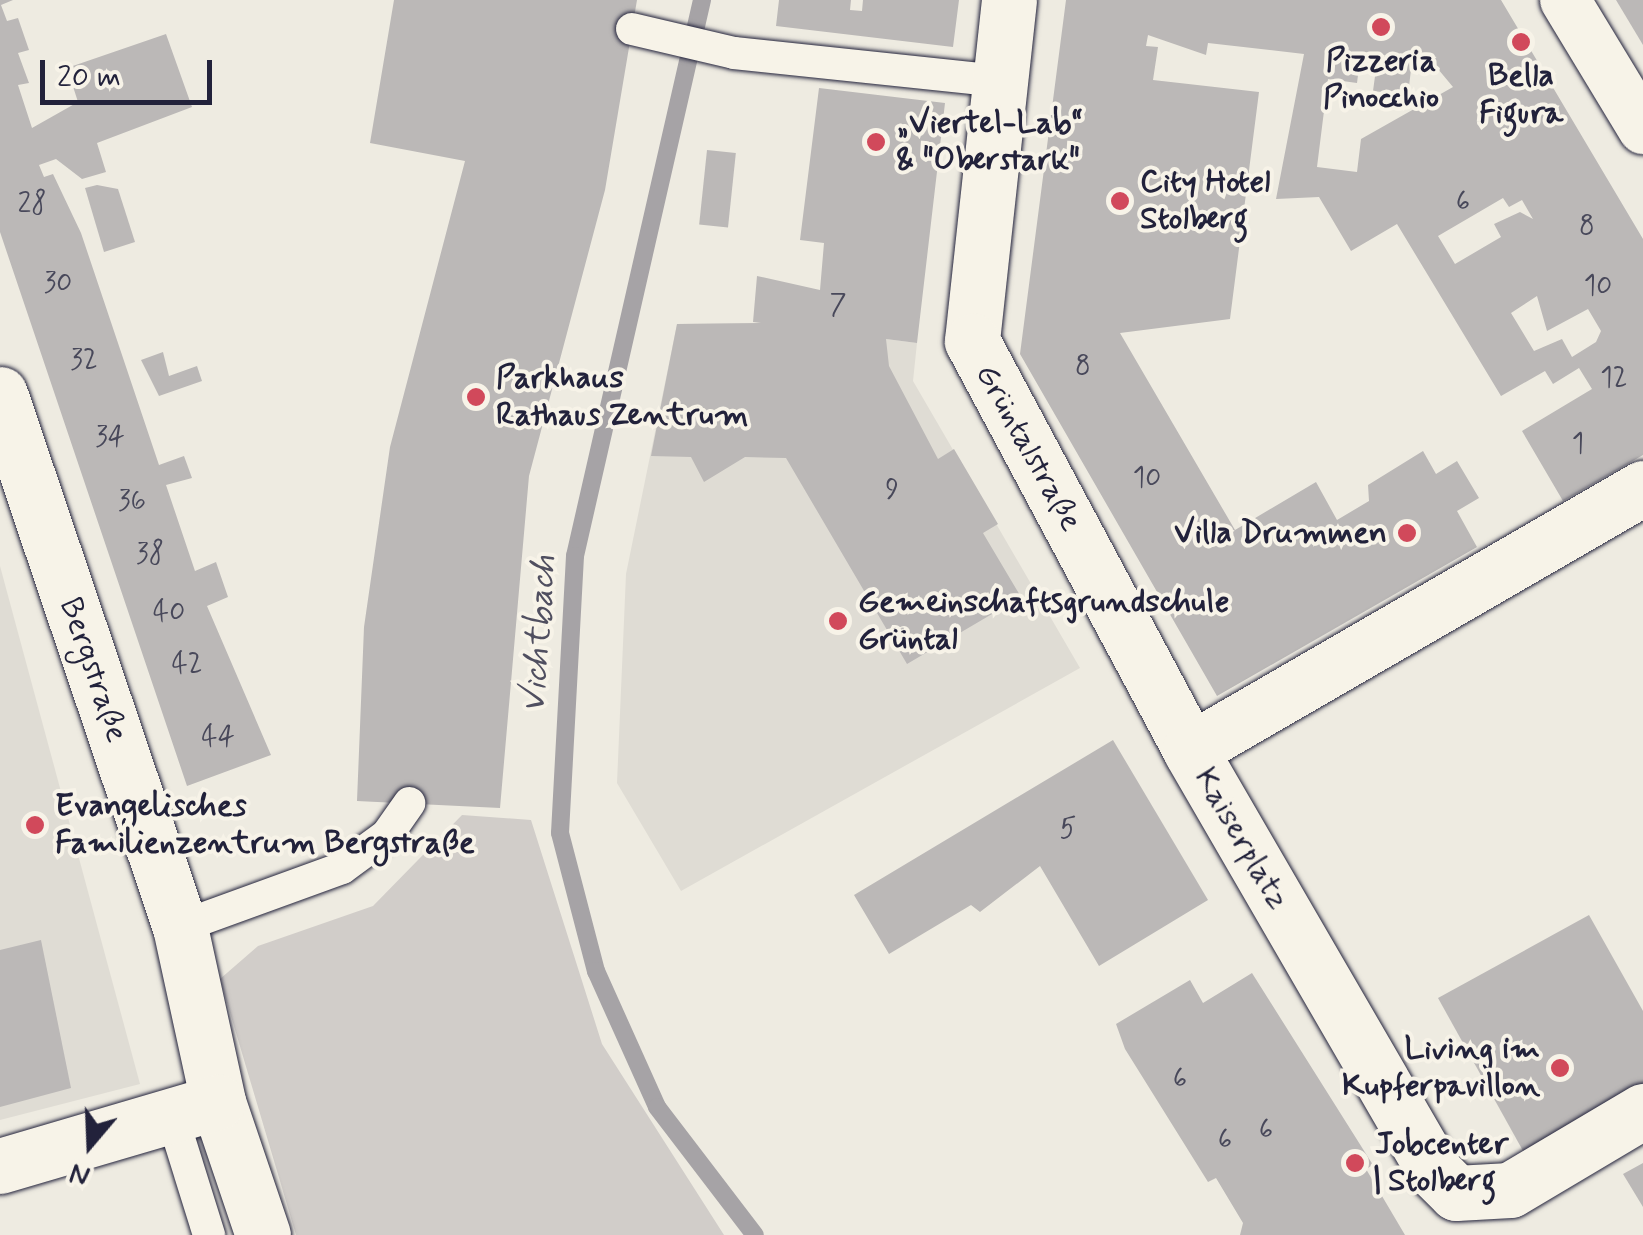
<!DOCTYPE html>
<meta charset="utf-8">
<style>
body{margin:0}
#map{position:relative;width:1643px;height:1235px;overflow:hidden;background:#eeebe1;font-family:Mynerve,sans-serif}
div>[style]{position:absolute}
.built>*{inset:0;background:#dfdcd4}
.green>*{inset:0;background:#d1cdc9}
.stream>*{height:18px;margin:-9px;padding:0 9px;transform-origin:9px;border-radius:9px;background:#a6a3a6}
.building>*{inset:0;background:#bbb8b7;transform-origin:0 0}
.roads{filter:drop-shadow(0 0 2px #22223b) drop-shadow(0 0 2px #22223b)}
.service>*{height:32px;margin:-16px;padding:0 16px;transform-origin:16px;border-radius:16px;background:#f7f3e8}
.pedestrian>*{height:50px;margin:-25px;padding:0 25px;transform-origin:25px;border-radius:25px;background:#f7f3e8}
.minor>*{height:55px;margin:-27.5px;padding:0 27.5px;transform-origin:27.5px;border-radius:27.5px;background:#f7f3e8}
.dots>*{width:28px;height:28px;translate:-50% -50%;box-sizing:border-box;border:5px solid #f7f3e8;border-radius:50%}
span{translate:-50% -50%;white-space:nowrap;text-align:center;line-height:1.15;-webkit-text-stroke:8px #f7f3e8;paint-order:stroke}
.number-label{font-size:28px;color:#48485a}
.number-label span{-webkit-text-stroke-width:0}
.poi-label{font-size:32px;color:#22223b;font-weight:700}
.left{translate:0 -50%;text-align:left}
.right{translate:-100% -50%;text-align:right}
.street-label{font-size:32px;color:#22223b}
.water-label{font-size:35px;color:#504f60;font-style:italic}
.north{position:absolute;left:40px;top:1095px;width:100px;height:100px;-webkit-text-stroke:8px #f7f3e8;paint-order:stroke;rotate:199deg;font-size:28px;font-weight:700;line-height:40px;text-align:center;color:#22223b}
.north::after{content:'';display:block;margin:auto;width:35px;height:45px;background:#22223b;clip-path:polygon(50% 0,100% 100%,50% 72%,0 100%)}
.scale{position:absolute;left:40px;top:60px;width:172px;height:45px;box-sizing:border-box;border:5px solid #22223b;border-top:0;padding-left:12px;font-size:30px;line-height:35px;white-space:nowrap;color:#22223b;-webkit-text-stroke:8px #f7f3e8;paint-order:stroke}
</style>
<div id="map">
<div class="built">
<i style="clip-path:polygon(761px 323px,917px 343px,913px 381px,1080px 668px,681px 891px,617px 783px,626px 574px,677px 324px)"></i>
<i style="clip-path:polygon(0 566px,140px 1084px,0 1120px)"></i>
</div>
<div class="green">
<i style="clip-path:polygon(462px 815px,531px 820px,602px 1044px,724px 1235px,296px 1235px,220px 979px,258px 946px,373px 906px)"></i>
</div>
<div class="stream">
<i style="left:702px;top:0;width:570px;rotate:102.87deg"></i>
<i style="left:575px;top:556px;width:277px;rotate:93.1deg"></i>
<i style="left:560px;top:833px;width:143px;rotate:75.4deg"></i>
<i style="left:596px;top:971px;width:149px;rotate:65.8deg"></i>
<i style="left:657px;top:1107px;width:161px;rotate:52.6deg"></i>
</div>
<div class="building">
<i style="clip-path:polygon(0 0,13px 0,1px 5px,7px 21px,18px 18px,29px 50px,18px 53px,29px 83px,18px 85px,32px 128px,78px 102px,67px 68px,166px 34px,192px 107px,97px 143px,106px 172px,82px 179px,56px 159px,39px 165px,44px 177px,53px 174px,81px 233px,159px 465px,184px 456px,192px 478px,166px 485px,195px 571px,216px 562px,228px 597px,207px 606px,271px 755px,187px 786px,0 232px)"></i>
<i style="clip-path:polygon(394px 0,637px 0,605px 190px,529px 476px,500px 808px,357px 801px,364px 627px,390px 447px,465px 161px,370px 143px)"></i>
<i style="clip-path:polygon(779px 0,851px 0,850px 10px,862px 11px,863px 0,959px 0,953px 47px,776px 26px)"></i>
<i style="clip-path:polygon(evenodd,1066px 0,1501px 0,1643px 239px,1643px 455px,1563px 501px,1522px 431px,1592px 389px,1579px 368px,1553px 384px,1545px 371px,1501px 396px,1397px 224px,1351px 251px,1319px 197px,1276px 199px,1304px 54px,1208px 43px,1206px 55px,1148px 35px,1146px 46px,1158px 47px,1153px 80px,1259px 92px,1230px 319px,1120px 333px,1235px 530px,1316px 482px,1337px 520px,1369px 501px,1368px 485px,1423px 451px,1436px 474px,1457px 461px,1479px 498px,1457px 511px,1477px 547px,1217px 696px,1020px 354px,1066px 0,1361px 52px,1378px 54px,1373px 91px,1408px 95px,1412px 61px,1433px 63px,1453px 87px,1361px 139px,1357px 172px,1317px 167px,1328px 79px,1357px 83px,1361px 52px,1066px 0,1503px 198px,1509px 207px,1522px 200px,1533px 219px,1520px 212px,1494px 224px,1501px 237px,1455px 264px,1438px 236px,1503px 198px,1066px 0,1537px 296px,1547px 331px,1588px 309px,1601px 331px,1596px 342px,1572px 357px,1562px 339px,1534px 351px,1511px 313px,1537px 296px)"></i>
<i style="clip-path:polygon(1616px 0,1643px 0,1643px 45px)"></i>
<i style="clip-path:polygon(819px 88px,945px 103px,917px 343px,886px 339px,889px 366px,938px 459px,954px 449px,998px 524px,983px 533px,1021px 597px,907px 664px,786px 458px,745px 457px,704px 482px,691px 457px,651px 456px,677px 324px,761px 323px,753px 322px,757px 276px,820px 290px,824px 243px,800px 240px)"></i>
<i style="left:707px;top:150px;width:29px;height:75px;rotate:6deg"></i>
<i style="clip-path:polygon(97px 185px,118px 189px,135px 242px,104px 252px,85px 188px)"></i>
<i style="clip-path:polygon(163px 352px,169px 376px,197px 366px,202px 381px,159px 396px,141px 360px)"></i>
<i style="clip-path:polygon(1113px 740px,1208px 900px,1099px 966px,1040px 866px,980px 912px,971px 905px,889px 954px,854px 895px)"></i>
<i style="clip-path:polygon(1589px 915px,1643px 1011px,1643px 1092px,1527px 1158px,1438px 998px)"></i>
<i style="clip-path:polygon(41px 940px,71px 1088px,0 1107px,0 950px)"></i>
<i style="clip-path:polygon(1252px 973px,1373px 1165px,1366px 1169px,1405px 1235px,1240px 1235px,1243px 1223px,1216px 1178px,1208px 1182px,1125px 1049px,1116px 1024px,1190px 980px,1203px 1003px)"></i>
<i style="clip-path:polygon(1643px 1163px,1643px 1207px,1623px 1174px)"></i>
</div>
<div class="roads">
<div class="service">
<i style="left:632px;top:29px;width:105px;rotate:13.2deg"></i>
<i style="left:734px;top:53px;width:266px;rotate:6deg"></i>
<i style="left:180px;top:927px;width:172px;rotate:-20deg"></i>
<i style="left:342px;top:868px;width:56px;rotate:-36.3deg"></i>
<i style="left:387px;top:835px;width:39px;rotate:-55deg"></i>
<i style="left:172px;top:1116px;width:125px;rotate:72.7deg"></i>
</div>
<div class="pedestrian">
<i style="left:1565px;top:0;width:151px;rotate:58.8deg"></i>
</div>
<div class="minor">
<i style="left:1009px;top:0;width:343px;rotate:96.2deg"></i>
<i style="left:972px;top:341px;width:463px;rotate:61.9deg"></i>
<i style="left:0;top:394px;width:563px;rotate:71.34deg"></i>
<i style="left:180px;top:927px;width:179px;rotate:77.7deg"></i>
<i style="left:218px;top:1102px;width:140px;rotate:71.3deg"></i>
<i style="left:1643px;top:488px;width:523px;rotate:149.96deg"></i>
<i style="left:1190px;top:750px;width:487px;rotate:59.9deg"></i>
<i style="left:1434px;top:1171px;width:31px;rotate:45deg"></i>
<i style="left:1456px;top:1193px;width:54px;rotate:-3.2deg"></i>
<i style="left:1510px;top:1190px;width:155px;rotate:-30.7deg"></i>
<i style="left:0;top:1166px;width:227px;rotate:-16.4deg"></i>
</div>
</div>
<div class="dots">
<i style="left:1381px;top:27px;background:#d1495b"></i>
<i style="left:1521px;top:42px;background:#d1495b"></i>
<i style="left:876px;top:142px;background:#d1495b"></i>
<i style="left:1120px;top:201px;background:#d1495b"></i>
<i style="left:476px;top:397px;background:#d1495b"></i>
<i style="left:1407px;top:533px;background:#d1495b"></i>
<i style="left:838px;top:621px;background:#d1495b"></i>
<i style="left:35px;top:825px;background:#d1495b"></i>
<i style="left:1560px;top:1068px;background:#d1495b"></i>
<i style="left:1355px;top:1163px;background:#d1495b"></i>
</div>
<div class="number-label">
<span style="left:1463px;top:203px">6</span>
<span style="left:32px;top:205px">28</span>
<span style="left:1587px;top:227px">8</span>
<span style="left:58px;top:284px">30</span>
<span style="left:1598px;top:287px">10</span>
<span style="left:838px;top:306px">7</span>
<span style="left:84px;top:361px">32</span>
<span style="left:1083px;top:367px">8</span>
<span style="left:1614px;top:379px">12</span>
<span style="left:110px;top:438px">34</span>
<span style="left:1578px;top:445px">1</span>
<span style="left:1147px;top:479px">10</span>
<span style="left:892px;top:491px">9</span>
<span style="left:132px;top:502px">36</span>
<span style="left:150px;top:555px">38</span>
<span style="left:169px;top:613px">40</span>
<span style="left:187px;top:665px">42</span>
<span style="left:218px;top:738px">44</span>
<span style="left:1068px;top:830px">5</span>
<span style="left:1180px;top:1080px">6</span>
<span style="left:1266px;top:1131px">6</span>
<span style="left:1225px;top:1141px">6</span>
</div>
<div class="poi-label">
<span style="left:1381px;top:80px">Pizzeria<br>Pinocchio</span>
<span style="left:1521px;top:95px">Bella<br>Figura</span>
<span class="left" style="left:896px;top:142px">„Viertel-Lab“<br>&amp; "Oberstark"</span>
<span class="left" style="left:1140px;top:201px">City Hotel<br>Stolberg</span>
<span class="left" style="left:496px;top:397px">Parkhaus<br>Rathaus Zentrum</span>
<span class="right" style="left:1387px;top:533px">Villa Drummen</span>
<span class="left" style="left:858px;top:621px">Gemeinschaftsgrundschule<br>Grüntal</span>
<span class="left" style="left:55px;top:825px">Evangelisches<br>Familienzentrum Bergstraße</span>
<span class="right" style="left:1540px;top:1068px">Living im<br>Kupferpavillon</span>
<span class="left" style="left:1375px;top:1163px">Jobcenter<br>| Stolberg</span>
</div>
<div class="street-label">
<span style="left:1028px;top:448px;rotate:61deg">Grüntalstraße</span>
<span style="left:93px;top:670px;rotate:71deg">Bergstraße</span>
<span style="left:1241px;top:839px;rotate:60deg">Kaiserplatz</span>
</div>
<div class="water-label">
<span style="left:539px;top:634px;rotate:-86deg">Vichtbach</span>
</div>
<div class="north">N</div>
<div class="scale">20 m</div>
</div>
